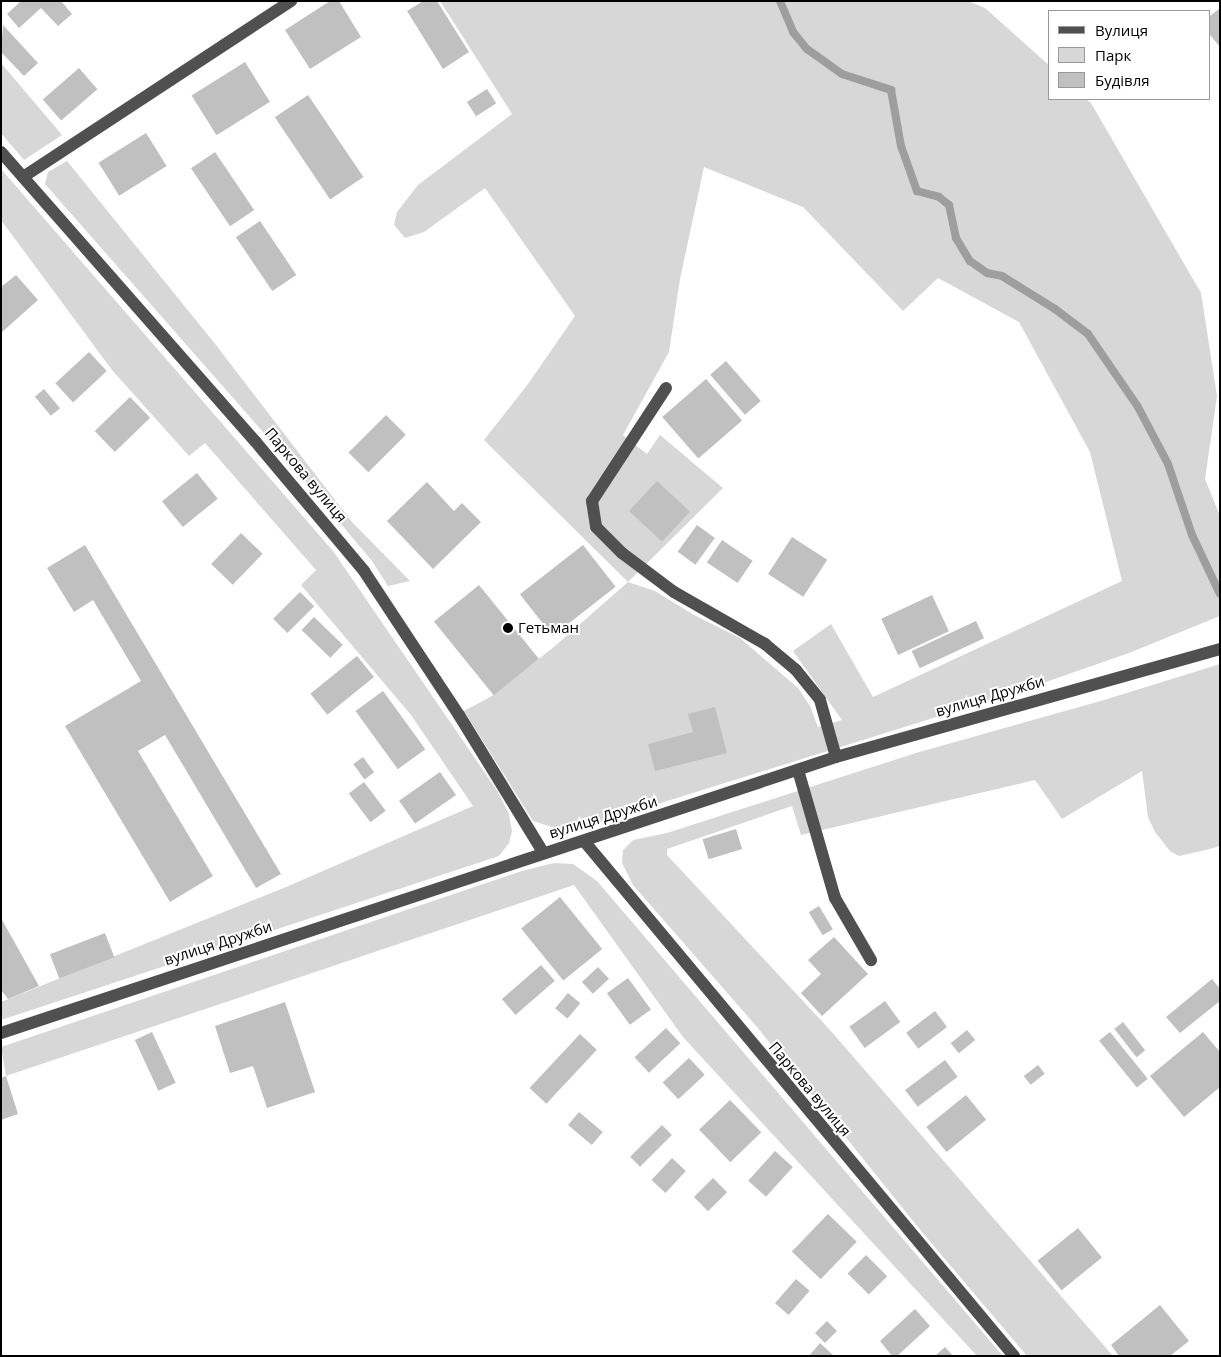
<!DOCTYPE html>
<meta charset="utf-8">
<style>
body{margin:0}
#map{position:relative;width:1221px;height:1357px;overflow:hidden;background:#fff;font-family:"Open Sans",sans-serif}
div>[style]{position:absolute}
.green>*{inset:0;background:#d7d7d7}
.stream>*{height:8px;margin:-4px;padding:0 4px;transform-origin:4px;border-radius:4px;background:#9e9e9e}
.building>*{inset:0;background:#c0c0c0;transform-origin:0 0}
.minor>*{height:12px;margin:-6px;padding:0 6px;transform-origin:6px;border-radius:6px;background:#505050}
.dots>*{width:14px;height:14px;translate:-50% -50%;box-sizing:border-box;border:2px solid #fff;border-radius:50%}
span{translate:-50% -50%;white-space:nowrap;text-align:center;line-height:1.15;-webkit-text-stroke:4px #fff;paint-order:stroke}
.street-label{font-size:15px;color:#000}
.poi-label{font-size:15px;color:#000}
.left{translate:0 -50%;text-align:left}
.frame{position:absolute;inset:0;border:2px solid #000;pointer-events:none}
.legend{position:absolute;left:1048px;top:10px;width:162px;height:90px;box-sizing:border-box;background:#fff;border:1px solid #999;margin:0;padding:6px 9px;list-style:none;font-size:15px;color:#000}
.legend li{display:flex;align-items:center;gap:10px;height:25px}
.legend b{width:25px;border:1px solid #999}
</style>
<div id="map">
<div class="green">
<i style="clip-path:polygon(evenodd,440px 1px,968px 1px,985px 8px,1050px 66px,1050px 99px,1086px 99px,1091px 103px,1201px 293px,1217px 396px,1205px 479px,1220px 516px,1220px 616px,1129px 653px,1020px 691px,568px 832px,533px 821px,464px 711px,492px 696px,555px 646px,628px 582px,484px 440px,528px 384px,575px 316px,485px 188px,424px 232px,405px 238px,394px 225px,397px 212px,418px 185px,512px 114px,440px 1px,704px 167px,803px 207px,903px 311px,938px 278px,1019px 322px,1090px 452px,1122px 581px,873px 697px,831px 624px,793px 651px,842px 720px,818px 727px,810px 706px,798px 688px,740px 638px,694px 615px,655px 591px,628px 582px,723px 488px,660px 435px,647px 454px,623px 435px,669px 352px,680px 279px,704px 167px)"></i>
<i style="clip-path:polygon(1px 63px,62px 135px,24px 160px,1px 133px)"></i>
<i style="clip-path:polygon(67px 161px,216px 345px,351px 521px,410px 581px,388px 586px,372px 561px,278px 449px,45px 184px,48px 172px)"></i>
<i style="clip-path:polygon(1px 169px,333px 551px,498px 792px,509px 814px,512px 831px,509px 843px,499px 856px,1px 1020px,1px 1002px,286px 887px,473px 806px,411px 715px,301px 585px,316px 570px,205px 443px,189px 456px,112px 370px,1px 220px)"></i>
<i style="clip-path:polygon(1220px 664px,1220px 846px,1206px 850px,1179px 856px,1170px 851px,1155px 832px,1148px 817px,1142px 771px,1062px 819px,1035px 780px,801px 835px,792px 806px,667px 849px,667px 855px,830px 1030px,1113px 1356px,1027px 1356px,922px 1232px,757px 1027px,633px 885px,622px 863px,623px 850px,633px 840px,667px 833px,916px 753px,1104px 700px)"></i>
<i style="clip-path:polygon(554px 863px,573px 864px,597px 881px,1003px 1356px,977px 1356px,683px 1037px,574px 885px,6px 1076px,1px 1047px,522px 871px)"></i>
</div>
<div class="stream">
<i style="left:780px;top:1px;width:34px;rotate:67deg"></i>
<i style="left:793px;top:32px;width:22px;rotate:51deg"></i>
<i style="left:807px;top:49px;width:43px;rotate:35.5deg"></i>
<i style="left:842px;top:74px;width:52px;rotate:18.1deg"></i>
<i style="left:891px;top:90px;width:57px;rotate:79.9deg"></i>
<i style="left:901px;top:146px;width:48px;rotate:70.4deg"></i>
<i style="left:917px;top:191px;width:23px;rotate:15deg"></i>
<i style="left:939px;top:197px;width:13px;rotate:39deg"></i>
<i style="left:949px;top:205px;width:34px;rotate:78deg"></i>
<i style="left:956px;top:238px;width:27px;rotate:59deg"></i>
<i style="left:970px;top:261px;width:21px;rotate:35deg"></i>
<i style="left:987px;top:273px;width:15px;rotate:11deg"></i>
<i style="left:1002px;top:276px;width:62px;rotate:31.9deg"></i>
<i style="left:1055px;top:309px;width:41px;rotate:37.1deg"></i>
<i style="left:1088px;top:334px;width:88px;rotate:55.6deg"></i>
<i style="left:1138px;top:407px;width:64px;rotate:62.2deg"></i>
<i style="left:1168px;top:464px;width:75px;rotate:71.3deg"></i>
<i style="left:1192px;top:535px;width:65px;rotate:64.6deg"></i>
</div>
<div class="building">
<i style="clip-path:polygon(21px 1px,61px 1px,72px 14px,58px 26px,41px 8px,19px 28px,7px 14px)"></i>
<i style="clip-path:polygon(330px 1px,339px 1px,361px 37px,310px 69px,285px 30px)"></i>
<i style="clip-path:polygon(423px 1px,437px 1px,469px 52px,443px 69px,407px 11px)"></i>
<i style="clip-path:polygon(1220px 8px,1220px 47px,1210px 35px,1210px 16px)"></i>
<i style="clip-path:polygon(3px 25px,38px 63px,24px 76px,1px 52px)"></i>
<i style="left:245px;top:62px;width:47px;height:63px;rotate:58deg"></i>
<i style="left:79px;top:68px;width:28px;height:48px;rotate:49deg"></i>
<i style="left:487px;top:89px;width:17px;height:24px;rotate:57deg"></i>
<i style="left:308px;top:95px;width:99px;height:40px;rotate:56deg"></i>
<i style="left:146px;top:133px;width:39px;height:56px;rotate:58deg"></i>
<i style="left:215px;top:152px;width:70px;height:29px;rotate:56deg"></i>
<i style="left:260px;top:221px;width:65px;height:29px;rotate:56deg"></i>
<i style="clip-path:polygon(16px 275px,38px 300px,1px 333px,1px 287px)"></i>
<i style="left:89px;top:352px;width:26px;height:46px;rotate:47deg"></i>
<i style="left:726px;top:361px;width:53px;height:21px;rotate:49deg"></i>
<i style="left:706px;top:379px;width:55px;height:58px;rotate:49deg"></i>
<i style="left:44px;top:389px;width:25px;height:12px;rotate:50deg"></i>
<i style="left:130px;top:397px;width:29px;height:49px;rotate:46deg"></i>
<i style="left:386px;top:415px;width:28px;height:53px;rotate:45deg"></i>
<i style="left:197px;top:473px;width:33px;height:45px;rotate:51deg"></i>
<i style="left:657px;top:481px;width:45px;height:41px;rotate:43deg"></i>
<i style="clip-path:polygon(427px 482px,454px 511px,462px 503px,481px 522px,433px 569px,387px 521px)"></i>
<i style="left:697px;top:525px;width:22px;height:33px;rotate:36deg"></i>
<i style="left:241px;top:533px;width:30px;height:43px;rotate:44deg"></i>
<i style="left:792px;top:537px;width:42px;height:44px;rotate:33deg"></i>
<i style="left:722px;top:540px;width:37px;height:27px;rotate:34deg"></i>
<i style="clip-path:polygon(85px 545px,281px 874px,256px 888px,165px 735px,138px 751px,213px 876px,170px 902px,65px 726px,141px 681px,93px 600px,74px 612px,47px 568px)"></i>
<i style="left:583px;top:545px;width:53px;height:80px;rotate:52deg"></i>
<i style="left:479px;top:585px;width:95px;height:58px;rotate:51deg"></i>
<i style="left:300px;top:592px;width:20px;height:38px;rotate:45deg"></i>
<i style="left:932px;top:595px;width:40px;height:56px;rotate:65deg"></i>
<i style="left:314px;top:617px;width:40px;height:18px;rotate:44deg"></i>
<i style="left:976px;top:621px;width:19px;height:71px;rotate:65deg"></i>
<i style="left:357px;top:656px;width:27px;height:60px;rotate:51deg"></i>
<i style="left:383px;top:691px;width:72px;height:34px;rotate:54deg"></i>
<i style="clip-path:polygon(715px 707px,727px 753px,655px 771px,648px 744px,693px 732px,688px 714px)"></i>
<i style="left:363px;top:757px;width:19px;height:12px;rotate:54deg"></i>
<i style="left:440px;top:772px;width:28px;height:50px;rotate:55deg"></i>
<i style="left:364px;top:782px;width:36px;height:19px;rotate:53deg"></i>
<i style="left:736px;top:829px;width:21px;height:35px;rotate:73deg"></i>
<i style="left:560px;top:897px;width:67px;height:50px;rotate:51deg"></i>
<i style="left:819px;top:906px;width:27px;height:12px;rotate:59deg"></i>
<i style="clip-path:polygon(1px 918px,39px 986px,8px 999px,1px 990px)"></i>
<i style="left:105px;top:933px;width:26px;height:59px;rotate:69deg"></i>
<i style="clip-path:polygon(834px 937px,868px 974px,822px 1016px,801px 993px,821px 974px,808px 960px)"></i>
<i style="left:541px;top:965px;width:21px;height:52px;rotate:49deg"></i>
<i style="left:598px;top:967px;width:16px;height:22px;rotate:47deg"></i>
<i style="left:628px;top:978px;width:39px;height:26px;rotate:54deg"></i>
<i style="clip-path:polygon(1212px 979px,1220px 989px,1220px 1001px,1180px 1033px,1166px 1017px)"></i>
<i style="left:568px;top:993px;width:16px;height:20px;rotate:40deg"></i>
<i style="left:885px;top:1001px;width:26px;height:44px;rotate:54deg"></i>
<i style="clip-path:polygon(285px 1002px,315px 1092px,267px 1108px,253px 1066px,230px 1073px,215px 1026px)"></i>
<i style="left:935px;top:1011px;width:20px;height:36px;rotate:53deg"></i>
<i style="left:1123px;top:1022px;width:36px;height:11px;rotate:52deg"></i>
<i style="left:666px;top:1028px;width:21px;height:43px;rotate:47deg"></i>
<i style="left:967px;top:1030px;width:13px;height:21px;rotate:51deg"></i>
<i style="left:152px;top:1032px;width:56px;height:19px;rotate:65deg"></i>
<i style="left:1110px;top:1032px;width:60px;height:14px;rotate:51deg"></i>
<i style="clip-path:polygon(1203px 1032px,1220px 1052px,1220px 1087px,1184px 1117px,1150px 1076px)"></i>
<i style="left:580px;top:1034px;width:23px;height:74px;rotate:43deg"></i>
<i style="left:689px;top:1058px;width:23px;height:36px;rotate:47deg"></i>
<i style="left:945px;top:1060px;width:21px;height:50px;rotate:53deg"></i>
<i style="left:1038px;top:1065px;width:11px;height:18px;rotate:52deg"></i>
<i style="clip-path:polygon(6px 1076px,18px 1114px,1px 1120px,1px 1078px)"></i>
<i style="left:966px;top:1095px;width:32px;height:51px;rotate:51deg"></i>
<i style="left:730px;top:1100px;width:45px;height:43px;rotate:46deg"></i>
<i style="left:579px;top:1112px;width:31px;height:17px;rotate:40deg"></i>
<i style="left:662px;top:1125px;width:14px;height:45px;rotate:45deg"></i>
<i style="left:775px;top:1151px;width:24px;height:40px;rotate:42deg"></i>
<i style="left:672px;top:1158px;width:19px;height:30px;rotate:43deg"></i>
<i style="left:713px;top:1178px;width:20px;height:27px;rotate:45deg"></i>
<i style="left:828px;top:1214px;width:40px;height:52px;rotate:44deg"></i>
<i style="left:1078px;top:1228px;width:38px;height:52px;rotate:51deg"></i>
<i style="left:866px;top:1255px;width:30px;height:26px;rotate:45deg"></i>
<i style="left:796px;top:1279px;width:18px;height:32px;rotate:41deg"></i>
<i style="clip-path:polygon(1160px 1305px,1189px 1341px,1170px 1356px,1119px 1356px,1111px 1345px)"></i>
<i style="clip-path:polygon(915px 1309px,930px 1326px,897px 1356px,892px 1356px,880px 1341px)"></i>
<i style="left:827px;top:1321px;width:14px;height:17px;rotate:45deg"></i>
<i style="clip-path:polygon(820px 1343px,834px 1356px,809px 1356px)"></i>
<i style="clip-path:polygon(945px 1347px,953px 1356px,935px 1356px)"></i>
</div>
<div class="minor">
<i style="left:1px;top:152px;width:385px;rotate:48.7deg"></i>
<i style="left:255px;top:441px;width:170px;rotate:50deg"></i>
<i style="left:364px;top:571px;width:173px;rotate:56.6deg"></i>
<i style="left:459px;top:715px;width:161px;rotate:58.5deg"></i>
<i style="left:23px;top:177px;width:321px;rotate:-33.3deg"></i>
<i style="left:666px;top:388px;width:135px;rotate:123.2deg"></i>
<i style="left:592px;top:501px;width:26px;rotate:81deg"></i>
<i style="left:596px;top:527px;width:37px;rotate:45deg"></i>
<i style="left:622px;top:553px;width:65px;rotate:36.9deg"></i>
<i style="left:674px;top:592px;width:105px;rotate:29.7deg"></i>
<i style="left:765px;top:644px;width:40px;rotate:40deg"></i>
<i style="left:796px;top:670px;width:38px;rotate:51deg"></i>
<i style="left:820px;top:700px;width:59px;rotate:74.3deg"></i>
<i style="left:798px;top:770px;width:133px;rotate:73.9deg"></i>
<i style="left:835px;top:898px;width:72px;rotate:59.9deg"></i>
<i style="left:584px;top:841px;width:671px;rotate:50.14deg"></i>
<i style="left:1px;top:1033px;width:879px;rotate:-18.29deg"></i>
<i style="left:836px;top:757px;width:399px;rotate:-15.7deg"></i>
</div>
<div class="dots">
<i style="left:508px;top:628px;background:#000"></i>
</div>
<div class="street-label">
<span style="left:306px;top:475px;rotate:50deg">Паркова вулиця</span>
<span style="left:990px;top:696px;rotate:-16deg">вулиця Дружби</span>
<span style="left:603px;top:817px;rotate:-17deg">вулиця Дружби</span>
<span style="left:218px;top:943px;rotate:-18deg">вулиця Дружби</span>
<span style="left:810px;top:1089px;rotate:50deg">Паркова вулиця</span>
</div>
<div class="poi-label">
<span class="left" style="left:518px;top:628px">Гетьман</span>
</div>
<div class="frame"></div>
<ul class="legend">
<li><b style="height:6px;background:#505050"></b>Вулиця</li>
<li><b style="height:14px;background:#d7d7d7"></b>Парк</li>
<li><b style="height:14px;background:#c0c0c0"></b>Будівля</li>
</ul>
</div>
